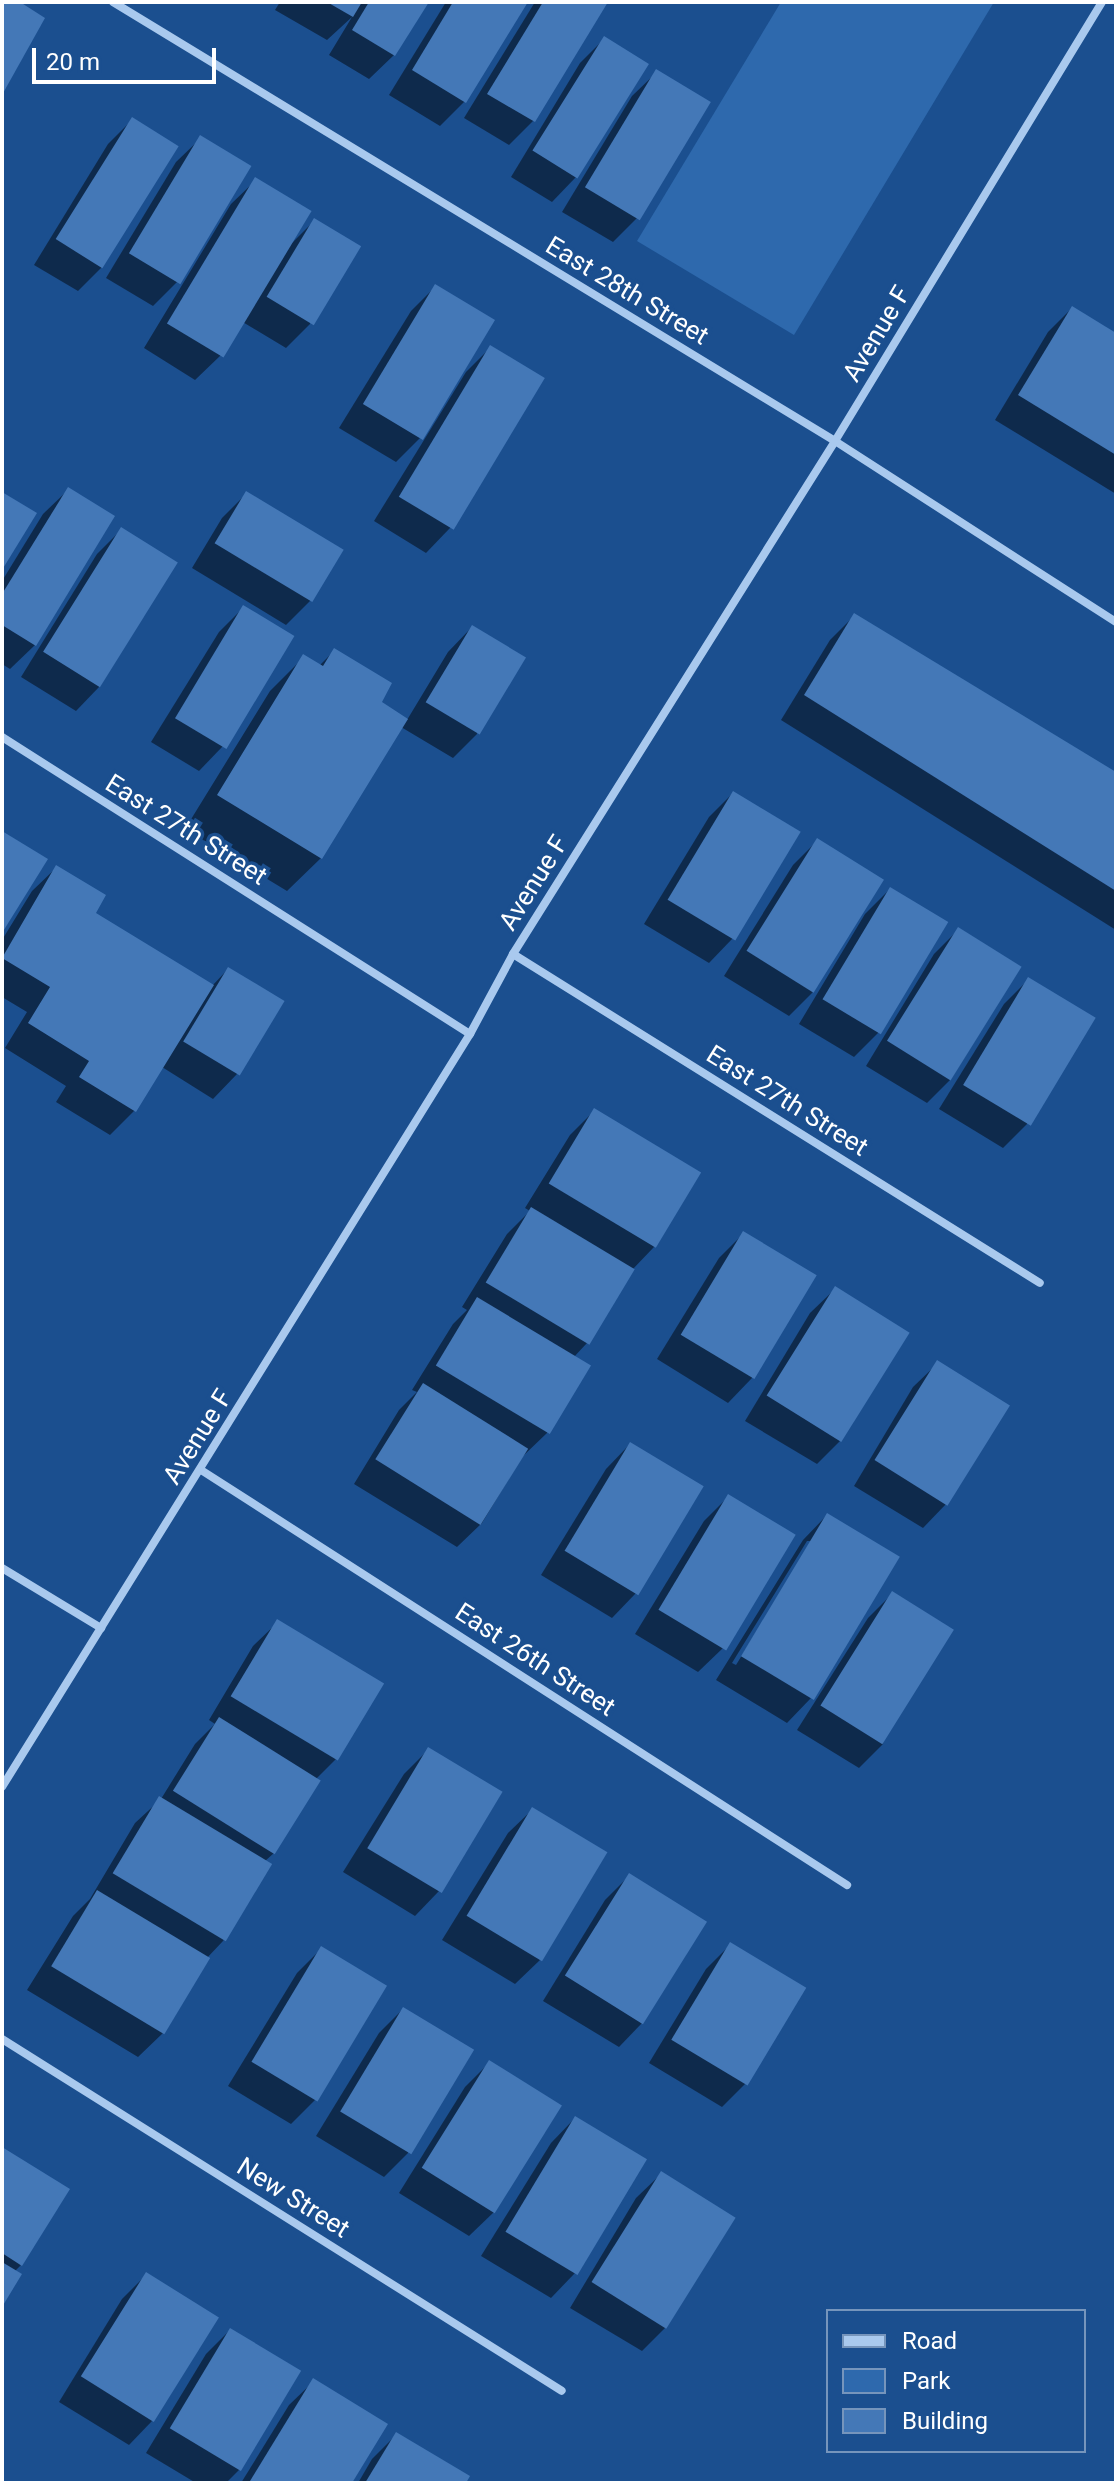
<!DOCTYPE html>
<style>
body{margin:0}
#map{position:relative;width:1118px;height:2485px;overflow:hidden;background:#1b4f8f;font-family:Roboto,sans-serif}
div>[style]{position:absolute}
.green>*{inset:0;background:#2e69ad}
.shadow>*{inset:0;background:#0007}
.building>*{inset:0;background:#4478b7;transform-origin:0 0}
.street>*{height:8px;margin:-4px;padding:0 4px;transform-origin:4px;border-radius:4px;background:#a9c9ee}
span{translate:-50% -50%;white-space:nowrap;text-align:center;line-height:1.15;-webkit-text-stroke:7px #1b4f8f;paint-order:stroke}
.street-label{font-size:26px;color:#fff}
.frame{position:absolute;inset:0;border:4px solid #fff;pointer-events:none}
.legend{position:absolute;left:826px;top:2309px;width:260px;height:144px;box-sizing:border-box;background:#1b4f8f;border:2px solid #7695bc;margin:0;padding:10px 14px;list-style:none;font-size:24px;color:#fff}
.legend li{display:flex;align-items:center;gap:16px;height:40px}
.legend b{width:40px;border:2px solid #7695bc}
.scale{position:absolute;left:32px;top:48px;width:184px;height:36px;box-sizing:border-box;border:4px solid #fff;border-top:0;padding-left:10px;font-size:24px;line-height:28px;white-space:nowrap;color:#fff;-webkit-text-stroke:6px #1b4f8f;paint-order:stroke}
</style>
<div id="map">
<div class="green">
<i style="clip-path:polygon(781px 2px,994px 2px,794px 335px,637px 241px)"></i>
</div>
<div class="shadow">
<i style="clip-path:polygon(280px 2px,426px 2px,394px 55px,369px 79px,329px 55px,352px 17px,327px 40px,275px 10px)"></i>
<i style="clip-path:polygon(446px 2px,525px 2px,464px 102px,440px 126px,389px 95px)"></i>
<i style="clip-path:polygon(535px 2px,606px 2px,533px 121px,509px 145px,464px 118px)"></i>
<i style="clip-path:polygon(604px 39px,576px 177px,552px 202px,511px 177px,580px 63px)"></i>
<i style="clip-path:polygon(657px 72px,708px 102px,637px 218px,613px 242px,562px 212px,632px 96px)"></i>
<i style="clip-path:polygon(132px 120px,176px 146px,102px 267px,78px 291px,34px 265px,108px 144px)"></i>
<i style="clip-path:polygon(201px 138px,248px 167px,177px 282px,153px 306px,106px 278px,176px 162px)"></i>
<i style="clip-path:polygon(256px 180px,289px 246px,315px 220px,310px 324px,286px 348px,241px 321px,220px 356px,195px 380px,144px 348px,231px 204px)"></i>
<i style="clip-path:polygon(435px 287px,420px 438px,396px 462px,339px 428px,411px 311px)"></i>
<i style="clip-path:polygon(1072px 308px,1116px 335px,1116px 494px,995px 420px,1048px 332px)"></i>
<i style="clip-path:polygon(490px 348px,542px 379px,450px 528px,426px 553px,374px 521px,466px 372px)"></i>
<i style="clip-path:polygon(68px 490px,35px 645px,10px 669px,2px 664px,2px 581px,43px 514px)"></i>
<i style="clip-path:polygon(246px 494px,341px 550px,310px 601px,286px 625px,192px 568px,222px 518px)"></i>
<i style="clip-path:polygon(121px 530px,176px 562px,100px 686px,76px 711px,21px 677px,97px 554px)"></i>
<i style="clip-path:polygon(243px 608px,223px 746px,199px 771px,151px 742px,219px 632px)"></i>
<i style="clip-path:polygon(854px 616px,1116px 775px,1116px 930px,781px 720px,830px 640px)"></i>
<i style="clip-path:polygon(472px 627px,477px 734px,453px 758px,401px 727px,321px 858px,287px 891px,185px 829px,270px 691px,304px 657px,319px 666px,335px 650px,379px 703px,407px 720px,448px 652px)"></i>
<i style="clip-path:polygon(733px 793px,797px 833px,733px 938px,709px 963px,644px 924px,709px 817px)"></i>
<i style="clip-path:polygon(817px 841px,881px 880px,813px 992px,789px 1016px,724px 976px,793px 865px)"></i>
<i style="clip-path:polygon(57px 867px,93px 914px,212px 986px,228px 969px,237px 1074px,213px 1099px,162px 1067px,134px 1111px,110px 1135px,56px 1102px,66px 1086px,5px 1048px,27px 1012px,2px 997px,2px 940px,32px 891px)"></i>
<i style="clip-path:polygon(890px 889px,878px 1033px,854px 1057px,799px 1024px,865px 914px)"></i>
<i style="clip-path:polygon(958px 930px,1020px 968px,951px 1079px,927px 1103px,866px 1066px,934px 954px)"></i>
<i style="clip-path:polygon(1028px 980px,1027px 1124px,1003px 1148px,939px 1109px,1004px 1004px)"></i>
<i style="clip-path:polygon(594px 1111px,654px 1247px,632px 1270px,587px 1343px,573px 1358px,547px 1433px,522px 1457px,482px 1523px,457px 1547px,354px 1484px,399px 1410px,417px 1392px,412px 1390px,453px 1324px,467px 1310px,462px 1307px,507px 1234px,530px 1211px,525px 1208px,570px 1135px)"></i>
<i style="clip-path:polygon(744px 1233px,752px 1378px,728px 1403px,657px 1359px,719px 1258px)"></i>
<i style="clip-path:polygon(835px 1289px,907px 1333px,841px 1440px,817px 1464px,745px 1421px,810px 1313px)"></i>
<i style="clip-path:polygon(938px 1363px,947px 1503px,923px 1528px,854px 1486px,913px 1387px)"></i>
<i style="clip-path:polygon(630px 1444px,636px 1593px,612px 1618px,541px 1575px,606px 1469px)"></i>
<i style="clip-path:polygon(728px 1497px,723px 1648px,698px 1672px,635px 1634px,704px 1521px)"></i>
<i style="clip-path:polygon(evenodd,827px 1515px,811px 1698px,787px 1723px,716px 1680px,803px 1540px,827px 1515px,807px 1541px,812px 1541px,736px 1665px,732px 1663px,807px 1541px)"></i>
<i style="clip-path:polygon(892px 1594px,883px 1744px,859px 1768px,797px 1730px,868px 1618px)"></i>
<i style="clip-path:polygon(278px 1622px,336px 1759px,316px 1779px,274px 1853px,264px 1862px,270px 1866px,223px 1941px,206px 1959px,163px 2033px,138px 2057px,27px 1990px,73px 1916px,90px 1899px,135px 1823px,161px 1799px,195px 1744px,215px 1724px,209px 1720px,253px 1646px)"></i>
<i style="clip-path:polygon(428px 1750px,439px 1891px,415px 1916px,343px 1872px,404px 1774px)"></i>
<i style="clip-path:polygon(533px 1809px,540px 1960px,515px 1984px,442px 1940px,508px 1833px)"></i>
<i style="clip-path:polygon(629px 1876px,643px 2022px,619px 2047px,543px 2001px,605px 1900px)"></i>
<i style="clip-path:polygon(731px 1944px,804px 1989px,746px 2083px,722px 2107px,649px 2063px,706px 1969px)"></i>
<i style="clip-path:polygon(322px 1948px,315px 2100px,291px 2124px,228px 2086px,297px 1973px)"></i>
<i style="clip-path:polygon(403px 2009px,408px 2153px,384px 2177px,316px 2136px,379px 2033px)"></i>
<i style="clip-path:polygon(489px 2063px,494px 2212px,469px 2236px,399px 2193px,465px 2087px)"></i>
<i style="clip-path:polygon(575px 2118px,575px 2273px,551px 2298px,481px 2256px,551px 2143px)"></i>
<i style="clip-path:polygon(2px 2150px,21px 2265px,14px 2272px,2px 2303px)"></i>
<i style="clip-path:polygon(661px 2174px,666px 2327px,642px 2351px,570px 2308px,636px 2198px)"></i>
<i style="clip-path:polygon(146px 2275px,153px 2420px,129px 2445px,59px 2402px,122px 2299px)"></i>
<i style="clip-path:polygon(230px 2330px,239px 2470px,226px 2483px,196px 2483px,146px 2453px,206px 2354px)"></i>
<i style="clip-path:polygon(314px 2381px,349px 2483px,241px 2483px,289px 2405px)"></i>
<i style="clip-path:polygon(397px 2434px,464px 2483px,358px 2483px,372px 2459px)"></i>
</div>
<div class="building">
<i style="clip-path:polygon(2px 2px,20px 2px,45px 18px,2px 95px)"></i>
<i style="clip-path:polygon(327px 2px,362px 2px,353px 17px)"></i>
<i style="clip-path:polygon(369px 2px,429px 2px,395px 56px,352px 30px)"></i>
<i style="clip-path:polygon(453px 2px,528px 2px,466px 103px,412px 70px)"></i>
<i style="clip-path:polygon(543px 2px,608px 2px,535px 122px,487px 94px)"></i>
<i style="left:604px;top:36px;width:53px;height:135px;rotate:32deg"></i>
<i style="left:656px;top:69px;width:64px;height:138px;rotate:31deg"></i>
<i style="left:132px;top:117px;width:55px;height:144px;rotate:32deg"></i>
<i style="left:200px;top:135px;width:60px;height:138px;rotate:31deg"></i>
<i style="left:255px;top:177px;width:66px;height:171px;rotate:31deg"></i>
<i style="left:314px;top:218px;width:55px;height:92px;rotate:31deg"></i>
<i style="left:435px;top:284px;width:70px;height:140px;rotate:31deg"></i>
<i style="clip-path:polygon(1072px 306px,1116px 333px,1116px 455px,1018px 395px)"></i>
<i style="left:490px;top:345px;width:64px;height:177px;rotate:31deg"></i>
<i style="clip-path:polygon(68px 487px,115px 516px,36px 646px,2px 625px,2px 594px)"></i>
<i style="left:246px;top:491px;width:114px;height:61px;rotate:31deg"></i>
<i style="clip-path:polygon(2px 492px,37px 513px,2px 570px)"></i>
<i style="left:121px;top:527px;width:67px;height:147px;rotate:32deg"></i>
<i style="left:243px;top:605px;width:60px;height:132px;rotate:31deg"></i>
<i style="clip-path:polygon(854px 613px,1116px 772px,1116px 891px,804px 695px)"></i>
<i style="left:472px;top:625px;width:63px;height:90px;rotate:31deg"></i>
<i style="clip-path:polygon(334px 648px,392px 683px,382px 702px,408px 719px,322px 859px,217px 795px,303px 654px,323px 666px)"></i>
<i style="left:733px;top:791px;width:79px;height:127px;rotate:31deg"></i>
<i style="clip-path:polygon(2px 831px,48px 859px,2px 933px)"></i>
<i style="left:817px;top:838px;width:79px;height:133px;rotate:32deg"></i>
<i style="clip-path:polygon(56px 865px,106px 895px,96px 913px,214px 985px,136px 1112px,79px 1077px,89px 1061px,28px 1023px,50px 987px,2px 958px)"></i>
<i style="left:890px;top:887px;width:68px;height:131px;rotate:31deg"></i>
<i style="left:958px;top:927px;width:75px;height:134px;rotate:32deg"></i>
<i style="left:228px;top:967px;width:66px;height:87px;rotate:31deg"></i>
<i style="left:1028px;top:977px;width:79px;height:126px;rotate:31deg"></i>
<i style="left:594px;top:1108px;width:125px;height:88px;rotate:31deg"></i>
<i style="left:531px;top:1207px;width:121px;height:88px;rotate:31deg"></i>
<i style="left:743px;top:1231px;width:86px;height:121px;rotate:31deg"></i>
<i style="left:835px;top:1286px;width:88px;height:129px;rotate:32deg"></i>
<i style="left:477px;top:1297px;width:133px;height:80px;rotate:31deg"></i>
<i style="left:937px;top:1360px;width:86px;height:118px;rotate:32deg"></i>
<i style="left:423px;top:1383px;width:124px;height:90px;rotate:32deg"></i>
<i style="left:630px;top:1442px;width:86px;height:127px;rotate:31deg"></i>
<i style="left:728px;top:1494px;width:79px;height:135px;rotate:31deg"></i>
<i style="left:827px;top:1513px;width:85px;height:167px;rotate:31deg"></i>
<i style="left:892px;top:1591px;width:73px;height:135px;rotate:32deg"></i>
<i style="left:277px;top:1619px;width:125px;height:90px;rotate:31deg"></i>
<i style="left:219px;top:1717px;width:120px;height:87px;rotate:32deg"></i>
<i style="left:428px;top:1747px;width:87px;height:118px;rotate:31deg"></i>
<i style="left:159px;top:1796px;width:132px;height:90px;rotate:31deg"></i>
<i style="left:532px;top:1807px;width:88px;height:127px;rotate:31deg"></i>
<i style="left:629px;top:1873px;width:92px;height:121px;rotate:32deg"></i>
<i style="left:97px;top:1890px;width:132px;height:89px;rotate:31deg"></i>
<i style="left:730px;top:1942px;width:89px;height:114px;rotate:31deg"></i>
<i style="left:321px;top:1946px;width:77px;height:135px;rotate:31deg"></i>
<i style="left:403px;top:2007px;width:83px;height:122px;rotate:31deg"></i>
<i style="left:489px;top:2060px;width:86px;height:127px;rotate:32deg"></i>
<i style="left:575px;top:2116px;width:84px;height:135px;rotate:31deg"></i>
<i style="clip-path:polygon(2px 2147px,70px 2189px,22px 2266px,2px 2253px)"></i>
<i style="left:661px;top:2171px;width:88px;height:131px;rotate:32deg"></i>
<i style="clip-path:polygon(2px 2262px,22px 2274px,2px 2307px)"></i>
<i style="left:146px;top:2272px;width:86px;height:123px;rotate:32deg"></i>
<i style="left:230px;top:2328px;width:83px;height:117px;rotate:31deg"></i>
<i style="clip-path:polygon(313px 2378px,388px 2424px,352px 2483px,253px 2483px,250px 2481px)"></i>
<i style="clip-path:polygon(396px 2432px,470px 2476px,466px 2483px,365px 2483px)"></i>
</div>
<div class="street">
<i style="left:113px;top:2px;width:845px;rotate:31.3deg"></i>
<i style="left:835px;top:441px;width:334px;rotate:32.8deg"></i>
<i style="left:2px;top:737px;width:554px;rotate:32.4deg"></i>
<i style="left:513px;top:954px;width:621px;rotate:31.98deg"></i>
<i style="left:201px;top:1470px;width:768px;rotate:32.72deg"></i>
<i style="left:2px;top:1568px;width:116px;rotate:31.2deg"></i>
<i style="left:2px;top:1787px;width:887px;rotate:-58.14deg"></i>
<i style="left:470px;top:1034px;width:91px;rotate:-61.7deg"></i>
<i style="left:513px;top:954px;width:606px;rotate:-57.88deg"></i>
<i style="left:835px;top:441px;width:514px;rotate:-58.69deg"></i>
<i style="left:2px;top:2039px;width:661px;rotate:32.15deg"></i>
</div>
<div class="street-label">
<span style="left:627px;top:291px;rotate:31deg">East 28th Street</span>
<span style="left:877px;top:334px;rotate:-59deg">Avenue F</span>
<span style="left:186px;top:830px;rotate:32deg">East 27th Street</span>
<span style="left:534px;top:883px;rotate:-58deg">Avenue F</span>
<span style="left:787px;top:1101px;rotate:32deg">East 27th Street</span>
<span style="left:198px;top:1437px;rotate:-58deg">Avenue F</span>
<span style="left:535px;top:1660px;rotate:33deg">East 26th Street</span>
<span style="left:293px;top:2198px;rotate:32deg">New Street</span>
</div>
<div class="frame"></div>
<ul class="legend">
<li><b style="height:10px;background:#a9c9ee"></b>Road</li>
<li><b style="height:22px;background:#2e69ad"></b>Park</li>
<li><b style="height:22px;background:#4478b7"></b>Building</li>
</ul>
<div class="scale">20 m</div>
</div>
